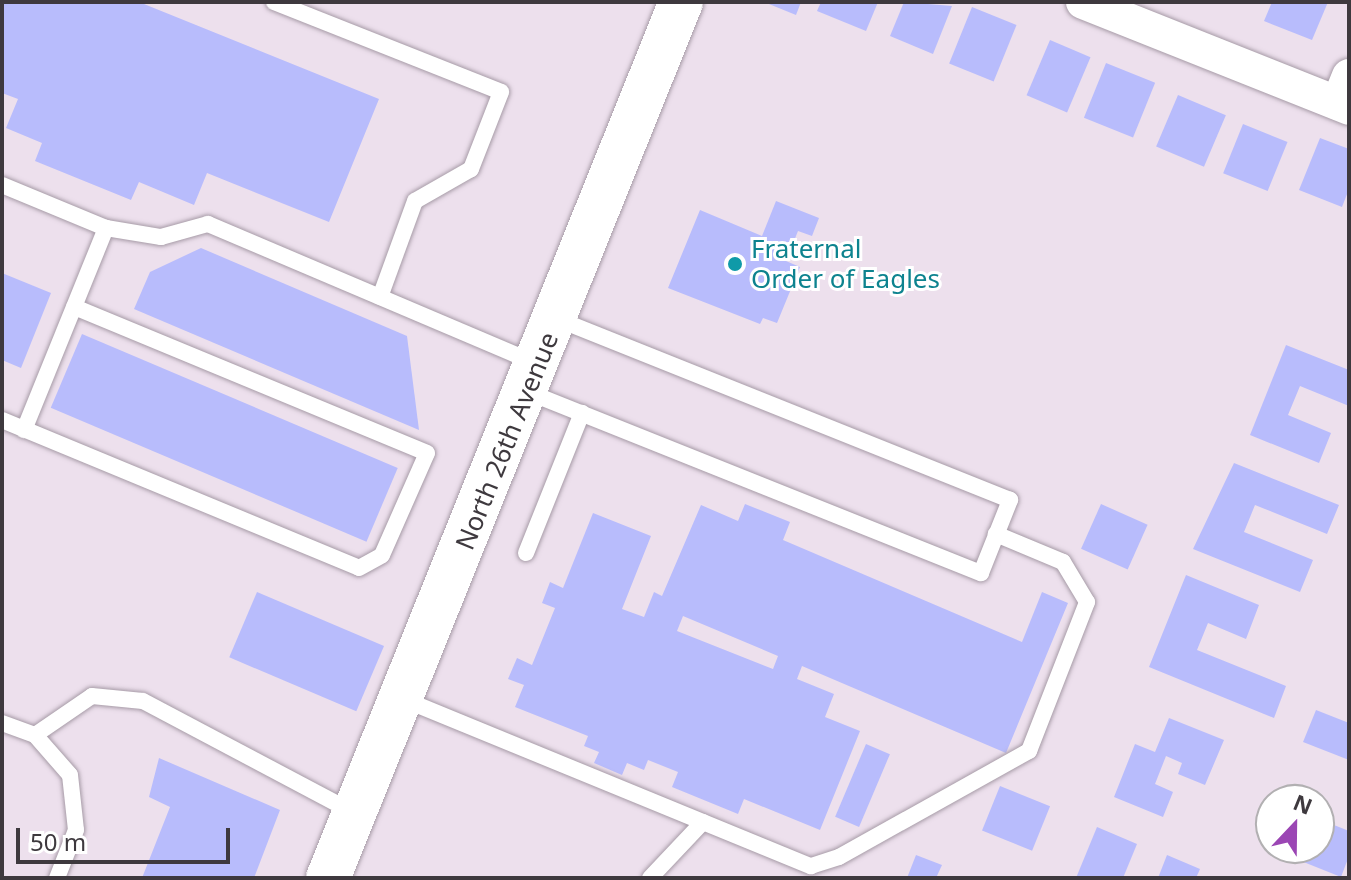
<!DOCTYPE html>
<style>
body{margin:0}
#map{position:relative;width:1351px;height:880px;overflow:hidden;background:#ede0ed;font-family:"Noto Sans",sans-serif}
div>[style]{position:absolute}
.building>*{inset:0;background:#b8bcfc;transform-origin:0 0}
.roads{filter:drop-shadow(0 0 2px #a79ba7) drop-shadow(0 0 2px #a79ba7)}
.lane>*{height:16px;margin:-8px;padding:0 8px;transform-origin:8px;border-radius:8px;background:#fff}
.street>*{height:34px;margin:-17px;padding:0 17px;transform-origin:17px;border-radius:17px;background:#fff}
.secondary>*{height:44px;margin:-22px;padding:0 22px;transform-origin:22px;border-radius:22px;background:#fff}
.dots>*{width:22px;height:22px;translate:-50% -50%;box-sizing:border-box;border:4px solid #fff;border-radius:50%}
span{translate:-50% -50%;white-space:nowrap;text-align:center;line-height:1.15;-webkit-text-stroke:6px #fff;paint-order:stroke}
.culture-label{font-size:26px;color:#0d838f}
.left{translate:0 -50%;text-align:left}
.street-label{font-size:26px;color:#3e393e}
.frame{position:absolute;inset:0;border:4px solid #3e393e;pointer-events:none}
.north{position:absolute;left:1255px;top:784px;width:80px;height:80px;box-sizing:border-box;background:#fff;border:2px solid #b2b0b2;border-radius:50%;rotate:22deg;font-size:22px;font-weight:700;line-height:32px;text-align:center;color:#3e393e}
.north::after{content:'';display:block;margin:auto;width:28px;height:36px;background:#9b46b4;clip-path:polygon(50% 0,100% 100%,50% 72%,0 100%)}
.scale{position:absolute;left:16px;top:828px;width:214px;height:36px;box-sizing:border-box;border:4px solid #3e393e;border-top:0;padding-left:10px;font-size:24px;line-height:28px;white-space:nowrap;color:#3e393e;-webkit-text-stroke:6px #fff;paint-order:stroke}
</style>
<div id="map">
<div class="building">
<i style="clip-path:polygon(2px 2px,139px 2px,379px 99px,329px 222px,207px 173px,194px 205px,139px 182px,131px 200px,35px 161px,42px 143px,6px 128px,18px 99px,2px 93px)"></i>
<i style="clip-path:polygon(764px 2px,801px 2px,796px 15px)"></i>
<i style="clip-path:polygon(821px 2px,878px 2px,866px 31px,817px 11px)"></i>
<i style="clip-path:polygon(904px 2px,952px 6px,933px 54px,890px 36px)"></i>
<i style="clip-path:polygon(1272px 2px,1328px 2px,1312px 40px,1264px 21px)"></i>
<i style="left:972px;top:7px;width:48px;height:61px;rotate:22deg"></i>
<i style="left:1050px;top:40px;width:44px;height:60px;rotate:23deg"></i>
<i style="left:1106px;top:63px;width:53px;height:59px;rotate:22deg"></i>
<i style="left:1178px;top:95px;width:52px;height:56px;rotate:23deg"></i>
<i style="left:1243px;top:124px;width:48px;height:53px;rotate:22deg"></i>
<i style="clip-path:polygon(1320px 138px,1349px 149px,1349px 189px,1342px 207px,1299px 190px)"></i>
<i style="clip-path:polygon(776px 201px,819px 218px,812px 236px,798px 231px,786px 261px,800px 267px,777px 323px,763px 318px,760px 324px,668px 288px,700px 210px,762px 236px)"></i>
<i style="clip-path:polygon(201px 248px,407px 336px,419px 430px,134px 309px,150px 272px)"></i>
<i style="clip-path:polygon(2px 273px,51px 293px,21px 368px,2px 360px)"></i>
<i style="left:82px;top:334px;width:343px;height:80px;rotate:23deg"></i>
<i style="clip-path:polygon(1286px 345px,1349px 370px,1349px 406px,1300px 386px,1288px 415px,1331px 433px,1319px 463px,1250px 435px)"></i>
<i style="clip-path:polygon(1234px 463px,1339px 505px,1327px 534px,1255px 505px,1244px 532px,1313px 560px,1300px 592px,1193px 549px)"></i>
<i style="clip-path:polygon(evenodd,745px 504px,790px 522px,783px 540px,1022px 642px,1042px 592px,1068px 603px,1006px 753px,802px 666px,797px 679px,834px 694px,825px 717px,860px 731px,820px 830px,744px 799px,738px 814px,672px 787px,678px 772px,648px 760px,644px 770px,627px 763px,622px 775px,594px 763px,599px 752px,584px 746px,588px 736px,515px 707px,524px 685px,508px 679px,517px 658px,532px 665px,555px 608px,542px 603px,550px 582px,563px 588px,593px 513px,651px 536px,622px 609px,644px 617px,654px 592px,662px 596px,701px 505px,738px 521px,745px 504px,683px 616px,778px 656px,773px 669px,677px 631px,683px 616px)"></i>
<i style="left:1101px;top:504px;width:51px;height:49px;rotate:24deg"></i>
<i style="clip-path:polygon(1186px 575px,1259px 605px,1246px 639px,1208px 623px,1197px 650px,1286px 686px,1274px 718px,1149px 667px)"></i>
<i style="left:257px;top:592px;width:138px;height:71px;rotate:23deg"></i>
<i style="clip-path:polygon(1316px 710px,1349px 723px,1349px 760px,1303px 742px)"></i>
<i style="clip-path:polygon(1169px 718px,1224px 740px,1205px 785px,1178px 774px,1182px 763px,1166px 756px,1155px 784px,1173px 792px,1163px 817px,1114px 797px,1135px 744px,1155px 752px)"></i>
<i style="left:866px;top:744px;width:26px;height:79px;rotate:23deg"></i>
<i style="clip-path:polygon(159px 758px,280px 810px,254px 878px,142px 878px,170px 807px,149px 797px)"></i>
<i style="left:1000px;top:786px;width:54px;height:48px;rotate:22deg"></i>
<i style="clip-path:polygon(1319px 819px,1349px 831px,1349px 856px,1341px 877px,1286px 855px,1289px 848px,1319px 848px)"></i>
<i style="clip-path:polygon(1097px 827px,1137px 844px,1123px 878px,1076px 878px)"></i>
<i style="clip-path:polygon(916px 855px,942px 865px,936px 878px,907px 878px)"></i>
<i style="clip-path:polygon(1167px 855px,1200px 869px,1196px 878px,1158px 878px)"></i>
</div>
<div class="roads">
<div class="lane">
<i style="left:274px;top:2px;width:244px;rotate:21.6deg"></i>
<i style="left:501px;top:92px;width:83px;rotate:111.3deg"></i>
<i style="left:471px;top:169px;width:64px;rotate:150.3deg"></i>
<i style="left:415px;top:201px;width:102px;rotate:110deg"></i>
<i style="left:2px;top:185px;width:113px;rotate:22.5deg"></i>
<i style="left:106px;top:228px;width:56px;rotate:9.3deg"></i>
<i style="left:161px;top:237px;width:49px;rotate:-15.5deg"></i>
<i style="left:208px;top:224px;width:353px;rotate:23deg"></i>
<i style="left:528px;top:392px;width:488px;rotate:21.8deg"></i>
<i style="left:981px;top:573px;width:79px;rotate:-68.3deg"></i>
<i style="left:1010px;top:500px;width:488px;rotate:-158.2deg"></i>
<i style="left:2px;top:420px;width:386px;rotate:22.5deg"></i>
<i style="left:359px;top:568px;width:26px;rotate:-29deg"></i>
<i style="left:382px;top:555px;width:111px;rotate:-66.2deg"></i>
<i style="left:427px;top:453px;width:382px;rotate:-157.5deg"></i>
<i style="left:24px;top:430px;width:218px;rotate:-67.9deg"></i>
<i style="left:526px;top:553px;width:151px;rotate:-68.2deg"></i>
<i style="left:403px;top:699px;width:441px;rotate:22.3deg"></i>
<i style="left:811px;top:866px;width:29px;rotate:-18deg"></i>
<i style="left:839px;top:857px;width:218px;rotate:-29.2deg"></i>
<i style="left:1029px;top:751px;width:160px;rotate:-68.7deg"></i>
<i style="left:1087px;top:602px;width:47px;rotate:-121deg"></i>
<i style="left:1063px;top:562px;width:73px;rotate:-157.3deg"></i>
<i style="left:2px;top:723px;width:35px;rotate:20deg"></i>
<i style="left:35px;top:735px;width:53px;rotate:48.8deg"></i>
<i style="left:70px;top:775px;width:55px;rotate:83.8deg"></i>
<i style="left:76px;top:830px;width:52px;rotate:111.6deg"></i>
<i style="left:35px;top:735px;width:69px;rotate:-34.4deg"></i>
<i style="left:92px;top:696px;width:51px;rotate:5.6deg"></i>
<i style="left:143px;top:701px;width:238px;rotate:27.9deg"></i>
<i style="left:650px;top:878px;width:77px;rotate:-46.6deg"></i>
</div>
<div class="street">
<i style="left:1083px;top:2px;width:286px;rotate:21.7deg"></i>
<i style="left:1338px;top:103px;width:29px;rotate:-68deg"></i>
</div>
<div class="secondary">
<i style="left:328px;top:878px;width:944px;rotate:-68.05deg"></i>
</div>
</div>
<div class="dots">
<i style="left:735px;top:264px;background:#0f9aa8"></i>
</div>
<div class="culture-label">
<span class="left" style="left:751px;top:264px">Fraternal<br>Order of Eagles</span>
</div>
<div class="street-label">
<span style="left:507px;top:441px;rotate:-68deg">North 26th Avenue</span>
</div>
<div class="frame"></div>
<div class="north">N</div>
<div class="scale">50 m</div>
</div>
